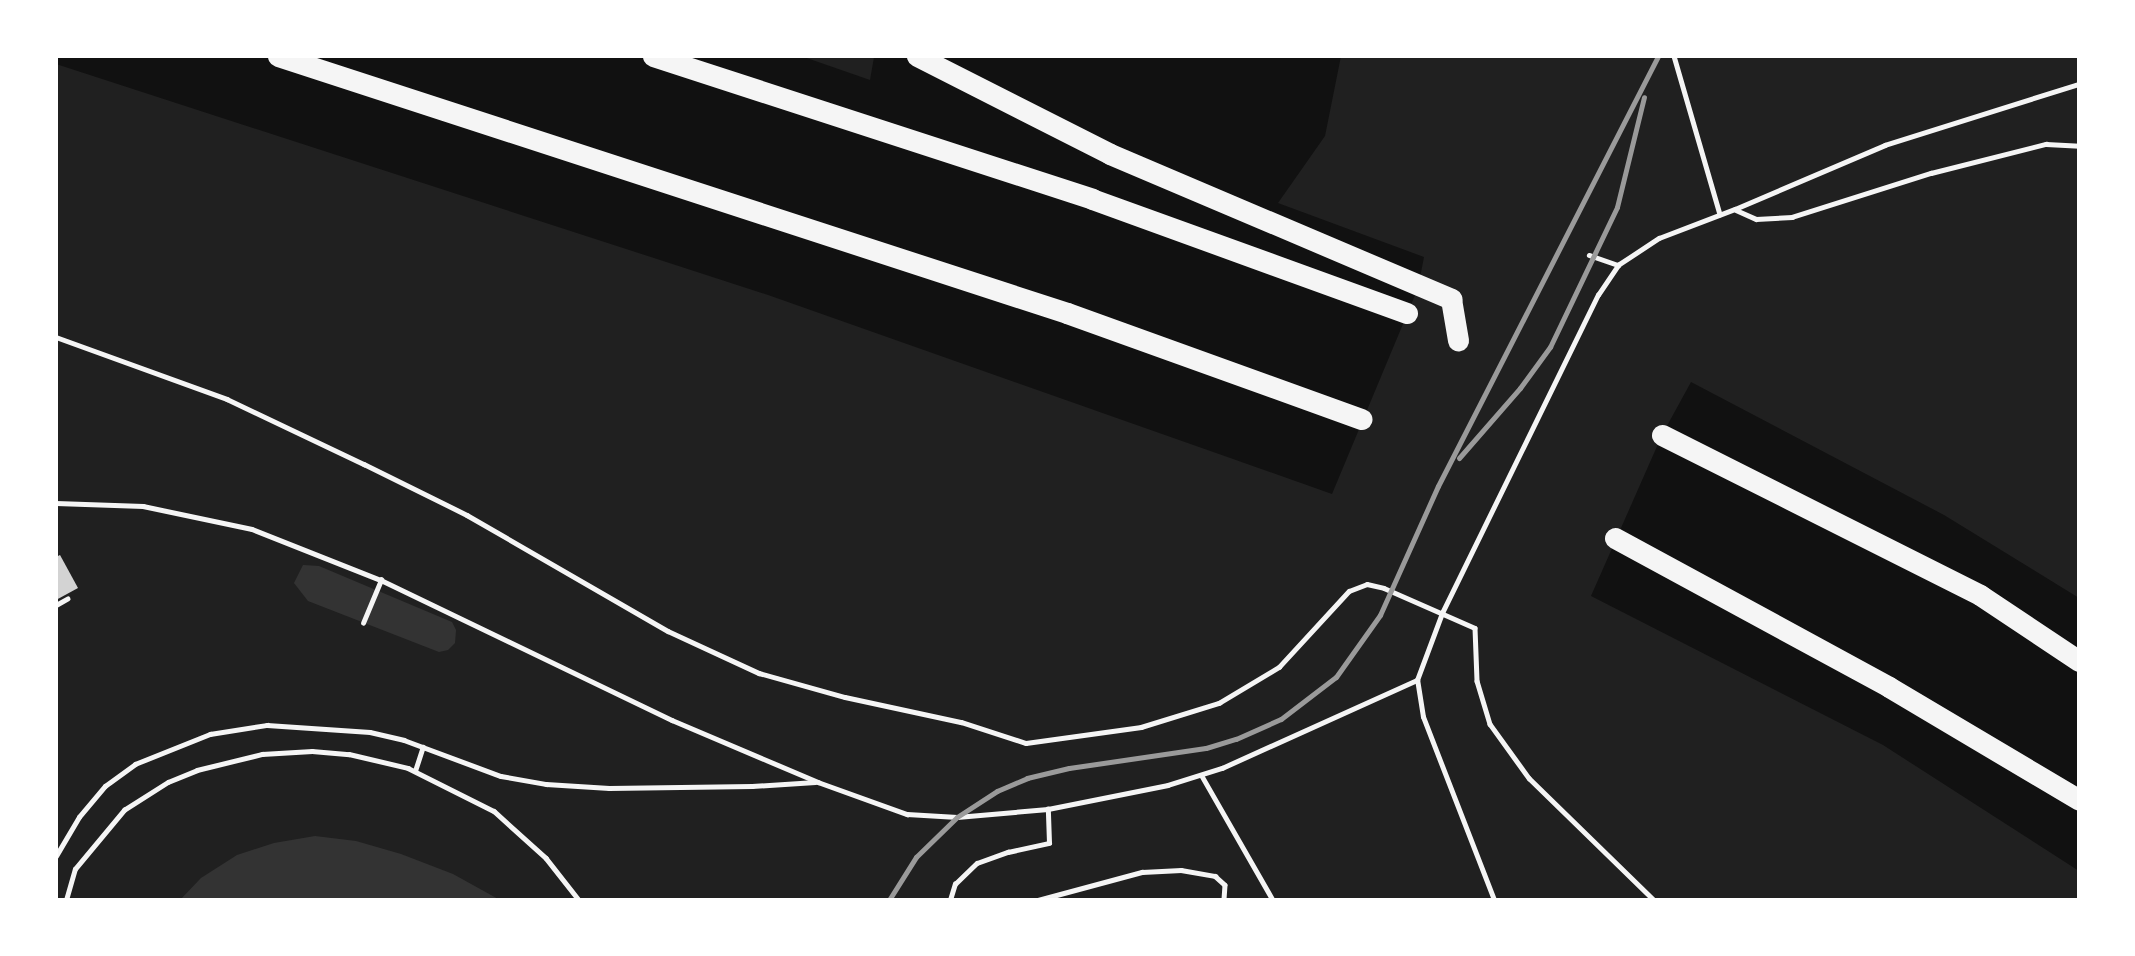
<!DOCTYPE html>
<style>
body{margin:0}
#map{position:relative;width:2135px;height:956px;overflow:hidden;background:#111;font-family:"DejaVu Sans",sans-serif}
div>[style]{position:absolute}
.green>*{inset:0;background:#202020}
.water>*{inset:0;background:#333}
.building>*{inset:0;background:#d3d3d3}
.path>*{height:4.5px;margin:-2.25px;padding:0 2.25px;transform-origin:2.25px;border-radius:2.25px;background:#f5f5f5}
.motorway>*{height:21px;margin:-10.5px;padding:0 10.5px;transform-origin:10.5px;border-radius:10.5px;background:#f5f5f5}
.rail>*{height:5px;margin:-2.5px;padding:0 2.5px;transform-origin:2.5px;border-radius:2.5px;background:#9a9a9a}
span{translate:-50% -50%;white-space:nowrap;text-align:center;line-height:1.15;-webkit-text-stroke:7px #fff;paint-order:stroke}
.frame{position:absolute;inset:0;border:58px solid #fff;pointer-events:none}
</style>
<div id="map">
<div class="green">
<i style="clip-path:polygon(801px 56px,872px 56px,874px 57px,870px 80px)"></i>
<i style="clip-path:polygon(1341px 56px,2079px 56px,2079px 598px,1944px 515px,1691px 382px,1662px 435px,1591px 596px,1883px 745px,2079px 871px,2079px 900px,56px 900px,56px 64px,768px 295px,1332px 494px,1418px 288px,1424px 257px,1278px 203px,1325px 136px)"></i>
</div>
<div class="water">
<i style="clip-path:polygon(303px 565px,319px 566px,452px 622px,456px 630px,455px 643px,448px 650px,439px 652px,308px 601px,294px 583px)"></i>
<i style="clip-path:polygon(315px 836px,356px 841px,401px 854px,453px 874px,500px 900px,180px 900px,201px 878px,237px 855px,274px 843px)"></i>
</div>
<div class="building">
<i style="clip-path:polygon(60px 555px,78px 588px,56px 600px,56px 557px)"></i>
</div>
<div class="path">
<i style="left:1674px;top:56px;width:165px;rotate:73.8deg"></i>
<i style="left:1736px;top:210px;width:22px;rotate:24deg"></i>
<i style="left:1756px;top:219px;width:36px;rotate:-3deg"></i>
<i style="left:1792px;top:217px;width:146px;rotate:-17.6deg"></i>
<i style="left:1931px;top:173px;width:119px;rotate:-14.2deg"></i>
<i style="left:2046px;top:144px;width:33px;rotate:3deg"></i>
<i style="left:1589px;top:255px;width:31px;rotate:19deg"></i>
<i style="left:56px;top:337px;width:182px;rotate:19.9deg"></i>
<i style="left:227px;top:399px;width:152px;rotate:25.4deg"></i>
<i style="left:364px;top:464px;width:115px;rotate:26.3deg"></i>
<i style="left:467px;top:515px;width:232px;rotate:30deg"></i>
<i style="left:668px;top:631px;width:100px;rotate:24.8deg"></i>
<i style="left:759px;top:673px;width:89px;rotate:15.6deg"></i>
<i style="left:845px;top:697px;width:119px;rotate:12.2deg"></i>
<i style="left:961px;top:722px;width:68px;rotate:17.9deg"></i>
<i style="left:1026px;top:743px;width:116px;rotate:-7.9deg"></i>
<i style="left:1141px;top:727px;width:82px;rotate:-17.1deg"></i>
<i style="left:1219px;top:703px;width:70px;rotate:-31deg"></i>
<i style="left:1279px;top:667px;width:103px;rotate:-47.4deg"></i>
<i style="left:1349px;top:591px;width:19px;rotate:-21deg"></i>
<i style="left:1367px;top:584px;width:17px;rotate:13deg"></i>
<i style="left:1384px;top:588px;width:99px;rotate:23.7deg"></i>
<i style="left:1475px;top:628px;width:53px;rotate:87.8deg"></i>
<i style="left:1477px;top:681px;width:45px;rotate:73.2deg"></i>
<i style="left:1490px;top:724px;width:67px;rotate:54.2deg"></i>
<i style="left:1529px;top:778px;width:175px;rotate:44.3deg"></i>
<i style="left:56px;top:503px;width:87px;rotate:2deg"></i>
<i style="left:143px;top:506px;width:111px;rotate:11.9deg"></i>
<i style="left:252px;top:529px;width:139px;rotate:21.6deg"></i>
<i style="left:381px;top:580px;width:323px;rotate:25.7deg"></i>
<i style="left:672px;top:720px;width:159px;rotate:23deg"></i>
<i style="left:818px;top:782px;width:95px;rotate:19.8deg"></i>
<i style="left:907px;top:814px;width:50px;rotate:3.4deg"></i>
<i style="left:957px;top:817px;width:91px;rotate:-5deg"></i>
<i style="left:1048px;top:809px;width:122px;rotate:-11.3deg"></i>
<i style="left:1168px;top:785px;width:57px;rotate:-17.5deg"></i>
<i style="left:1222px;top:768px;width:214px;rotate:-24.3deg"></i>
<i style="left:56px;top:605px;width:13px;rotate:-29deg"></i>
<i style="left:363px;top:623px;width:47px;rotate:-67.3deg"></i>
<i style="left:415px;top:771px;width:25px;rotate:-72deg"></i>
<i style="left:1202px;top:776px;width:143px;rotate:60.2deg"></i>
<i style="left:56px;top:856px;width:45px;rotate:-59.5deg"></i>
<i style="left:79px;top:817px;width:40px;rotate:-50deg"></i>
<i style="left:105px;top:786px;width:37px;rotate:-36deg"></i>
<i style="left:135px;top:764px;width:81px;rotate:-21.8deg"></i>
<i style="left:210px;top:734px;width:58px;rotate:-9deg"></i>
<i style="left:267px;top:725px;width:103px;rotate:3.9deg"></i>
<i style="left:370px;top:732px;width:35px;rotate:13deg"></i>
<i style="left:404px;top:740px;width:103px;rotate:20.4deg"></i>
<i style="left:501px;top:776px;width:46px;rotate:10.1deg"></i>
<i style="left:546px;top:784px;width:63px;rotate:3.6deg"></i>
<i style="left:609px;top:788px;width:143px;rotate:-0.8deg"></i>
<i style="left:752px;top:786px;width:63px;rotate:-3.6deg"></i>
<i style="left:66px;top:900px;width:32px;rotate:-74deg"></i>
<i style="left:75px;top:869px;width:77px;rotate:-50.3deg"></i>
<i style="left:124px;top:810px;width:52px;rotate:-32.5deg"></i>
<i style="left:168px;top:782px;width:31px;rotate:-22deg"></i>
<i style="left:197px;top:770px;width:67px;rotate:-13.8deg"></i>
<i style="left:262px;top:754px;width:50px;rotate:-3.4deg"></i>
<i style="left:312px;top:751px;width:37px;rotate:5deg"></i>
<i style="left:349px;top:754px;width:61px;rotate:13.3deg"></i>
<i style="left:408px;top:768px;width:96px;rotate:26.6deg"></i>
<i style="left:494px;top:811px;width:70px;rotate:42.1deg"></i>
<i style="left:546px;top:858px;width:53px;rotate:51.8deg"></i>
<i style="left:950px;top:900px;width:17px;rotate:-73deg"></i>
<i style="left:955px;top:884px;width:30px;rotate:-44deg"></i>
<i style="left:977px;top:863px;width:33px;rotate:-20deg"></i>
<i style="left:1008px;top:852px;width:42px;rotate:-12.4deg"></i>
<i style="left:1049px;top:843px;width:34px;rotate:-92deg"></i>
<i style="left:1038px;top:900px;width:108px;rotate:-15.1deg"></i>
<i style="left:1142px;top:872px;width:39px;rotate:-3deg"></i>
<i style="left:1181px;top:870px;width:35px;rotate:10deg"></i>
<i style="left:1215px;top:876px;width:13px;rotate:42deg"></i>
<i style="left:1225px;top:885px;width:15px;rotate:94deg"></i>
<i style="left:1494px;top:900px;width:196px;rotate:-111.2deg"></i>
<i style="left:1423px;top:717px;width:37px;rotate:-99deg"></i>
<i style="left:1417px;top:680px;width:72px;rotate:-69.5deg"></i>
<i style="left:1442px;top:613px;width:354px;rotate:-63.9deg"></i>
<i style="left:1598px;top:295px;width:36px;rotate:-56deg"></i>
<i style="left:1618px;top:265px;width:49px;rotate:-33.4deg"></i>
<i style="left:1659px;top:238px;width:81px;rotate:-20.9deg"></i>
<i style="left:1735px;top:209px;width:163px;rotate:-23.1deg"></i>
<i style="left:1885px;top:145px;width:203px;rotate:-17.5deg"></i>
</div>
<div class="motorway">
<i style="left:278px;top:56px;width:830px;rotate:18.04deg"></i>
<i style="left:1067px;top:313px;width:313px;rotate:19.8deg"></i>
<i style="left:653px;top:56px;width:462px;rotate:18deg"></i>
<i style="left:1092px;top:199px;width:335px;rotate:19.9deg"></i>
<i style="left:917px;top:56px;width:216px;rotate:26.9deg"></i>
<i style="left:1110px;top:154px;width:371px;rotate:23deg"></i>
<i style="left:1451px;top:299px;width:42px;rotate:80.3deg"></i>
<i style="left:1662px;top:435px;width:356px;rotate:26.7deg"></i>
<i style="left:1980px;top:595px;width:119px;rotate:33.7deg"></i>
<i style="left:1615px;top:538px;width:312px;rotate:28.5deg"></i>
<i style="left:1889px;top:687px;width:221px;rotate:30.7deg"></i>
</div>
<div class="rail">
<i style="left:1459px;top:458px;width:93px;rotate:-48.9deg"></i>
<i style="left:1520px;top:388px;width:51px;rotate:-53.8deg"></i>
<i style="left:1550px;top:347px;width:155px;rotate:-64.4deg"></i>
<i style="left:1617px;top:207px;width:113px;rotate:-76.2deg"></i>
<i style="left:889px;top:900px;width:51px;rotate:-57.9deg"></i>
<i style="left:916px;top:857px;width:57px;rotate:-44.3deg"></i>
<i style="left:957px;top:817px;width:48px;rotate:-33deg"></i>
<i style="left:997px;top:791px;width:33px;rotate:-23deg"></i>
<i style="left:1027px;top:778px;width:43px;rotate:-13.4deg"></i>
<i style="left:1069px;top:768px;width:138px;rotate:-8.3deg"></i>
<i style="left:1206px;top:748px;width:31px;rotate:-17deg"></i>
<i style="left:1236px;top:739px;width:49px;rotate:-24deg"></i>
<i style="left:1281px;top:719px;width:69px;rotate:-37.4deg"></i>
<i style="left:1336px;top:677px;width:76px;rotate:-54.6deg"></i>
<i style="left:1380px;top:615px;width:141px;rotate:-65.8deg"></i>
<i style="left:1438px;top:486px;width:483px;rotate:-62.9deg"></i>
</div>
<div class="frame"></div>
</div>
